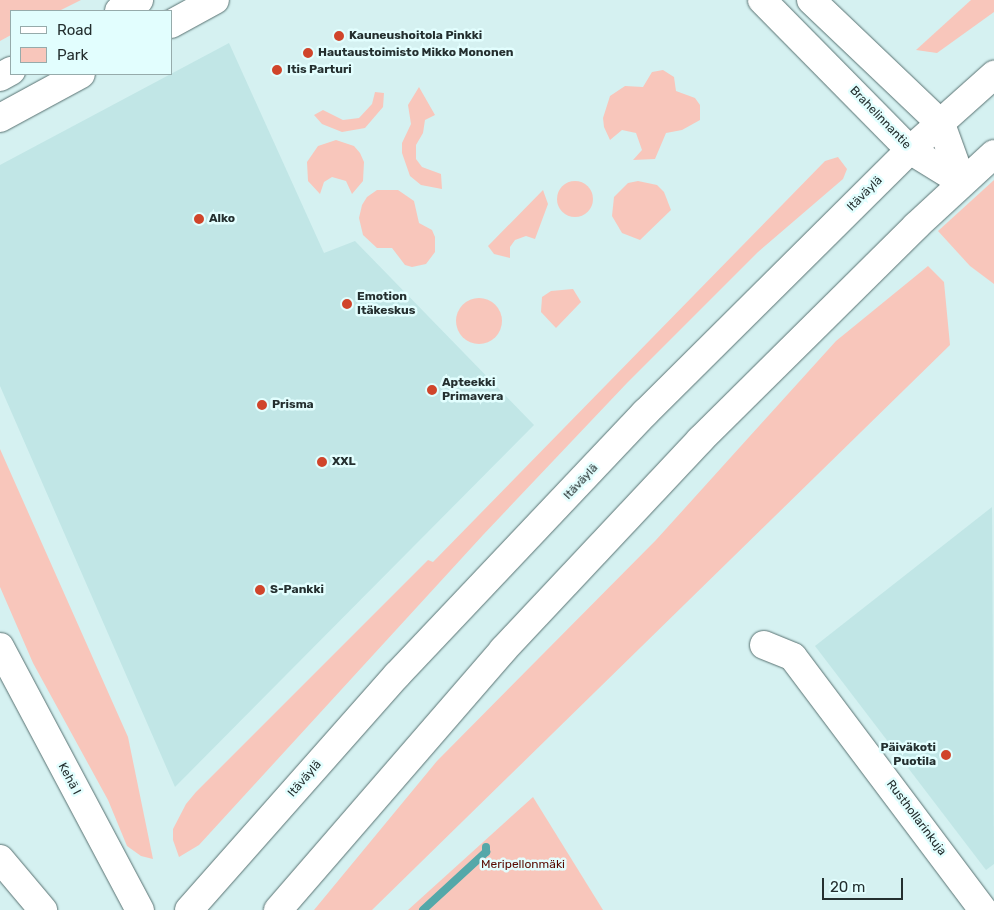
<!DOCTYPE html>
<meta charset="utf-8">
<style>
body{margin:0}
#map{position:relative;width:994px;height:910px;overflow:hidden;background:#d5f1f1;font-family:Rubik,sans-serif}
div>[style]{position:absolute}
.built>*{inset:0;background:#c1e6e6}
.green>*{inset:0;background:#f8c6bb}
.round{border-radius:50%}
.stream>*{height:8px;margin:-4px;padding:0 4px;transform-origin:4px;border-radius:4px;background:#54a8a9}
.roads{filter:drop-shadow(0 0 1px #587171) drop-shadow(0 0 1px #587171)}
.minor>*{height:28px;margin:-14px;padding:0 14px;transform-origin:14px;border-radius:14px;background:#fff}
.tertiary>*{height:28px;margin:-14px;padding:0 14px;transform-origin:14px;border-radius:14px;background:#fff}
.secondary>*{height:28px;margin:-14px;padding:0 14px;transform-origin:14px;border-radius:14px;background:#fff}
.primary>*{height:28px;margin:-14px;padding:0 14px;transform-origin:14px;border-radius:14px;background:#fff}
.trunk>*{height:28px;margin:-14px;padding:0 14px;transform-origin:14px;border-radius:14px;background:#fff}
.dots>*{width:14px;height:14px;translate:-50% -50%;box-sizing:border-box;border:2px solid #e2fefe;border-radius:50%}
span{translate:-50% -50%;white-space:nowrap;text-align:center;line-height:1.15;-webkit-text-stroke:5px #e2fefe;paint-order:stroke}
.poi-label{font-size:12px;color:#242f2f;font-weight:700}
.left{translate:0 -50%;text-align:left}
.right{translate:-100% -50%;text-align:right}
.street-label{font-size:12px;color:#242f2f}
.park-label{font-size:12px;color:#590b00}
.legend{position:absolute;left:10px;top:10px;width:162px;height:65px;box-sizing:border-box;background:#e2fefe;border:1px solid #96abab;margin:0;padding:6px 9px;list-style:none;font-size:15px;color:#242f2f}
.legend li{display:flex;align-items:center;gap:10px;height:25px}
.legend b{width:25px;border:1px solid #96abab}
.scale{position:absolute;left:822px;top:878px;width:81px;height:22px;box-sizing:border-box;border:2px solid #242f2f;border-top:0;padding-left:6px;font-size:15px;line-height:18px;white-space:nowrap;color:#242f2f;-webkit-text-stroke:4px #e2fefe;paint-order:stroke}
</style>
<div id="map">
<div class="built">
<i style="clip-path:polygon(229px 43px,324px 253px,355px 241px,534px 425px,175px 787px,0 386px,0 165px)"></i>
<i style="clip-path:polygon(992px 507px,994px 864px,986px 870px,815px 646px)"></i>
</div>
<div class="green">
<i style="clip-path:polygon(0 0,81px 0,59px 11px,11px 11px,11px 35px,0 41px)"></i>
<i style="clip-path:polygon(971px 0,994px 0,994px 12px,937px 53px,916px 50px)"></i>
<i style="clip-path:polygon(663px 70px,674px 77px,676px 91px,695px 98px,700px 105px,700px 120px,682px 130px,666px 133px,655px 159px,633px 160px,642px 150px,636px 133px,622px 130px,610px 140px,604px 127px,603px 118px,610px 96px,625px 86px,643px 87px,652px 72px)"></i>
<i style="clip-path:polygon(419px 87px,435px 115px,425px 120px,423px 133px,416px 145px,416px 159px,422px 167px,441px 174px,442px 189px,421px 185px,410px 176px,402px 153px,402px 143px,411px 124px,408px 105px)"></i>
<i style="clip-path:polygon(375px 92px,384px 93px,383px 107px,365px 128px,342px 132px,322px 124px,314px 115px,323px 110px,343px 120px,359px 118px,372px 104px)"></i>
<i style="clip-path:polygon(336px 140px,354px 146px,360px 153px,364px 162px,363px 181px,352px 194px,346px 181px,332px 177px,324px 182px,320px 194px,308px 181px,307px 162px,318px 146px)"></i>
<i style="clip-path:polygon(838px 157px,847px 169px,843px 179px,758px 252px,627px 383px,483px 535px,199px 845px,179px 857px,173px 840px,173px 829px,186px 804px,196px 792px,428px 560px,433px 562px,825px 161px)"></i>
<i style="clip-path:polygon(994px 180px,994px 284px,970px 266px,938px 231px)"></i>
<i style="clip-path:polygon(638px 181px,657px 185px,664px 192px,671px 210px,640px 240px,622px 233px,612px 216px,614px 197px,628px 183px)"></i>
<i class="round" style="left:557px;top:181px;width:36px;height:36px"></i>
<i style="clip-path:polygon(377px 190px,398px 190px,414px 201px,419px 223px,432px 230px,435px 237px,435px 252px,426px 264px,412px 267px,405px 265px,392px 248px,377px 248px,363px 235px,359px 218px,362px 205px,367px 197px)"></i>
<i style="clip-path:polygon(543px 190px,548px 204px,535px 239px,526px 236px,515px 240px,510px 247px,510px 258px,494px 254px,488px 246px)"></i>
<i style="clip-path:polygon(928px 266px,944px 282px,950px 345px,372px 910px,314px 910px,437px 761px,656px 540px,836px 341px)"></i>
<i style="clip-path:polygon(573px 289px,581px 302px,556px 328px,541px 312px,542px 297px,551px 291px)"></i>
<i class="round" style="left:456px;top:298px;width:46px;height:46px"></i>
<i style="clip-path:polygon(0 449px,128px 737px,153px 859px,141px 856px,127px 846px,108px 800px,33px 663px,0 587px)"></i>
<i style="clip-path:polygon(533px 797px,603px 910px,408px 910px)"></i>
</div>
<div class="stream">
<i style="left:423px;top:910px;width:86px;rotate:-42.6deg"></i>
<i style="left:486px;top:852px;width:5px;rotate:-90deg"></i>
</div>
<div class="roads">
<div class="minor">
<i style="left:764px;top:645px;width:31px;rotate:22deg"></i>
<i style="left:793px;top:657px;width:316px;rotate:53.1deg"></i>
</div>
<div class="tertiary">
<i style="left:762px;top:0;width:211px;rotate:45.4deg"></i>
<i style="left:910px;top:150px;width:61px;rotate:31.6deg"></i>
<i style="left:811px;top:0;width:180px;rotate:43.6deg"></i>
<i style="left:941px;top:124px;width:62px;rotate:70.1deg"></i>
</div>
<div class="secondary">
<i style="left:119px;top:11px;width:23px;rotate:-29deg"></i>
<i style="left:171px;top:24px;width:50px;rotate:-28.6deg"></i>
<i style="left:0;top:77px;width:13px;rotate:-29deg"></i>
<i style="left:0;top:118px;width:92px;rotate:-28.5deg"></i>
</div>
<div class="primary">
<i style="left:189px;top:910px;width:314px;rotate:-48.5deg"></i>
<i style="left:397px;top:675px;width:361px;rotate:-46.6deg"></i>
<i style="left:645px;top:413px;width:373px;rotate:-44.8deg"></i>
<i style="left:910px;top:150px;width:113px;rotate:-41.8deg"></i>
<i style="left:278px;top:910px;width:344px;rotate:-49.1deg"></i>
<i style="left:503px;top:650px;width:288px;rotate:-46.8deg"></i>
<i style="left:700px;top:440px;width:304px;rotate:-44.7deg"></i>
<i style="left:916px;top:226px;width:106px;rotate:-42.7deg"></i>
</div>
<div class="trunk">
<i style="left:0;top:647px;width:298px;rotate:62deg"></i>
<i style="left:0;top:859px;width:67px;rotate:49.9deg"></i>
</div>
</div>
<div class="dots">
<i style="left:339px;top:36px;background:#d0452b"></i>
<i style="left:308px;top:53px;background:#d0452b"></i>
<i style="left:277px;top:70px;background:#d0452b"></i>
<i style="left:199px;top:219px;background:#d0452b"></i>
<i style="left:347px;top:304px;background:#d0452b"></i>
<i style="left:432px;top:390px;background:#d0452b"></i>
<i style="left:262px;top:405px;background:#d0452b"></i>
<i style="left:322px;top:462px;background:#d0452b"></i>
<i style="left:260px;top:590px;background:#d0452b"></i>
<i style="left:946px;top:755px;background:#d0452b"></i>
</div>
<div class="poi-label">
<span class="left" style="left:349px;top:36px">Kauneushoitola Pinkki</span>
<span class="left" style="left:318px;top:53px">Hautaustoimisto Mikko Mononen</span>
<span class="left" style="left:287px;top:70px">Itis Parturi</span>
<span class="left" style="left:209px;top:219px">Alko</span>
<span class="left" style="left:357px;top:304px">Emotion<br>Itäkeskus</span>
<span class="left" style="left:442px;top:390px">Apteekki<br>Primavera</span>
<span class="left" style="left:272px;top:405px">Prisma</span>
<span class="left" style="left:332px;top:462px">XXL</span>
<span class="left" style="left:270px;top:590px">S-Pankki</span>
<span class="right" style="left:936px;top:755px">Päiväkoti<br>Puotila</span>
</div>
<div class="street-label">
<span style="left:880px;top:118px;rotate:46deg">Brahelinnantie</span>
<span style="left:865px;top:194px;rotate:-45deg">Itäväylä</span>
<span style="left:581px;top:482px;rotate:-47deg">Itäväylä</span>
<span style="left:69px;top:779px;rotate:62deg">Kehä I</span>
<span style="left:305px;top:779px;rotate:-49deg">Itäväylä</span>
<span style="left:916px;top:818px;rotate:53deg">Rusthollarinkuja</span>
</div>
<div class="park-label">
<span style="left:523px;top:865px">Meripellonmäki</span>
</div>
<ul class="legend">
<li><b style="height:6px;background:#fff"></b>Road</li>
<li><b style="height:14px;background:#f8c6bb"></b>Park</li>
</ul>
<div class="scale">20 m</div>
</div>
